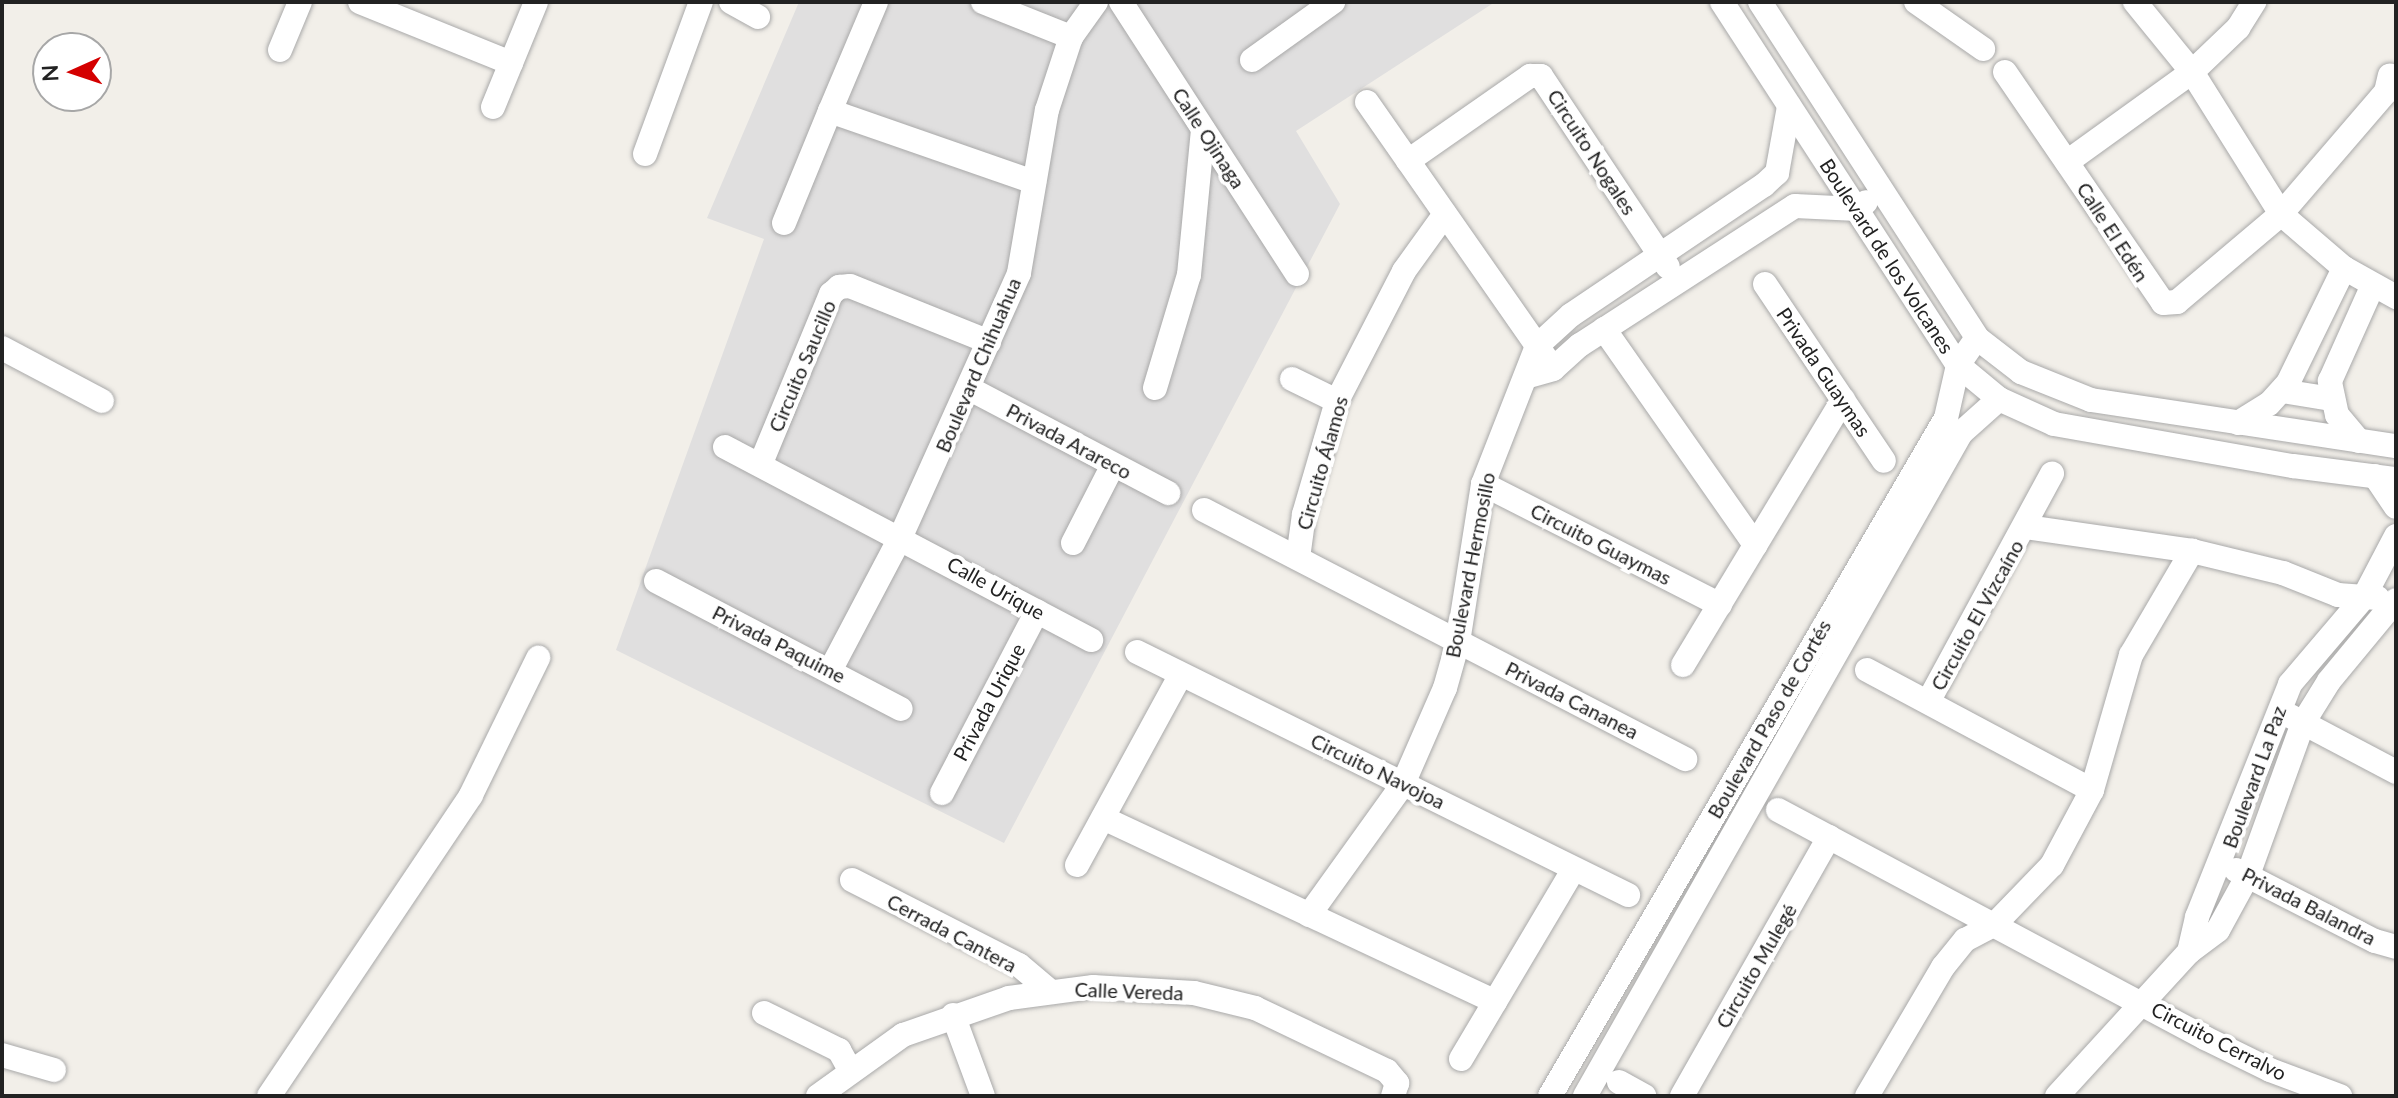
<!DOCTYPE html>
<meta charset="utf-8">
<style>
body{margin:0}
#map{position:relative;width:2398px;height:1098px;overflow:hidden;background:#f2efe9;font-family:Lato,sans-serif}
div>[style]{position:absolute}
.residential>*{inset:0;background:#e0dfdf}
.roads{filter:drop-shadow(0 0 2px #a9a9a9) drop-shadow(0 0 2px #a9a9a9)}
.minor>*{height:24px;margin:-12px;padding:0 12px;transform-origin:12px;border-radius:12px;background:#fff}
span{translate:-50% -50%;white-space:nowrap;text-align:center;line-height:1.15;-webkit-text-stroke:8px #fff;paint-order:stroke}
.street-label{font-size:20px;color:#222}
.frame{position:absolute;inset:0;border:4px solid #222;pointer-events:none}
.north{position:absolute;left:32px;top:32px;width:80px;height:80px;box-sizing:border-box;background:#fff;border:2px solid #a7a7a7;border-radius:50%;rotate:267deg;font-size:22px;font-weight:700;line-height:32px;text-align:center;color:#222}
.north::after{content:'';display:block;margin:auto;width:28px;height:36px;background:#d40000;clip-path:polygon(50% 0,100% 100%,50% 72%,0 100%)}
</style>
<div id="map">
<div class="residential">
<i style="clip-path:polygon(799px 2px,1495px 2px,1296px 131px,1340px 204px,1004px 843px,616px 650px,764px 239px,707px 218px)"></i>
</div>
<div class="roads">
<div class="minor">
<i style="left:360px;top:2px;width:163px;rotate:22deg"></i>
<i style="left:731px;top:2px;width:31px;rotate:29deg"></i>
<i style="left:983px;top:2px;width:95px;rotate:21.7deg"></i>
<i style="left:1121px;top:2px;width:324px;rotate:57.1deg"></i>
<i style="left:1722px;top:2px;width:433px;rotate:57deg"></i>
<i style="left:1958px;top:365px;width:53px;rotate:39.7deg"></i>
<i style="left:1999px;top:399px;width:60px;rotate:24.4deg"></i>
<i style="left:2054px;top:424px;width:243px;rotate:10deg"></i>
<i style="left:2293px;top:466px;width:104px;rotate:7.2deg"></i>
<i style="left:1760px;top:2px;width:400px;rotate:57.1deg"></i>
<i style="left:1977px;top:338px;width:56px;rotate:37.7deg"></i>
<i style="left:2021px;top:372px;width:75px;rotate:21.8deg"></i>
<i style="left:2091px;top:400px;width:308px;rotate:8.6deg"></i>
<i style="left:1916px;top:2px;width:82px;rotate:35deg"></i>
<i style="left:2135px;top:2px;width:90px;rotate:50.8deg"></i>
<i style="left:2192px;top:72px;width:168px;rotate:57.9deg"></i>
<i style="left:2281px;top:214px;width:83px;rotate:40.6deg"></i>
<i style="left:2344px;top:268px;width:60px;rotate:29.1deg"></i>
<i style="left:280px;top:50px;width:52px;rotate:-67.4deg"></i>
<i style="left:1252px;top:60px;width:100px;rotate:-35.6deg"></i>
<i style="left:2005px;top:72px;width:280px;rotate:55.6deg"></i>
<i style="left:2163px;top:303px;width:14px;rotate:-4deg"></i>
<i style="left:2177px;top:302px;width:136px;rotate:-40.2deg"></i>
<i style="left:2281px;top:214px;width:161px;rotate:-49.3deg"></i>
<i style="left:2386px;top:92px;width:17px;rotate:-77deg"></i>
<i style="left:1367px;top:102px;width:313px;rotate:55.1deg"></i>
<i style="left:493px;top:107px;width:113px;rotate:-67.7deg"></i>
<i style="left:830px;top:111px;width:118px;rotate:-67.1deg"></i>
<i style="left:645px;top:154px;width:162px;rotate:-69.8deg"></i>
<i style="left:1408px;top:161px;width:149px;rotate:-34.9deg"></i>
<i style="left:1530px;top:76px;width:11px"></i>
<i style="left:1541px;top:76px;width:229px;rotate:56.4deg"></i>
<i style="left:2067px;top:162px;width:154px;rotate:-35.8deg"></i>
<i style="left:2192px;top:72px;width:64px;rotate:-43.7deg"></i>
<i style="left:2238px;top:28px;width:31px;rotate:-58deg"></i>
<i style="left:784px;top:223px;width:121px;rotate:-67.7deg"></i>
<i style="left:830px;top:111px;width:216px;rotate:19.2deg"></i>
<i style="left:1765px;top:284px;width:213px;rotate:56.1deg"></i>
<i style="left:1604px;top:329px;width:264px;rotate:55deg"></i>
<i style="left:2px;top:348px;width:113px;rotate:27.9deg"></i>
<i style="left:1529px;top:376px;width:25px;rotate:-16deg"></i>
<i style="left:1553px;top:369px;width:36px;rotate:-42deg"></i>
<i style="left:1580px;top:345px;width:256px;rotate:-32.9deg"></i>
<i style="left:1795px;top:206px;width:62px;rotate:2.8deg"></i>
<i style="left:1857px;top:209px;width:11px;rotate:-38deg"></i>
<i style="left:1292px;top:379px;width:50px;rotate:26.1deg"></i>
<i style="left:1155px;top:388px;width:118px;rotate:-73.3deg"></i>
<i style="left:1189px;top:275px;width:146px;rotate:-84.5deg"></i>
<i style="left:970px;top:389px;width:224px;rotate:27.7deg"></i>
<i style="left:2282px;top:391px;width:51px;rotate:9.1deg"></i>
<i style="left:2238px;top:423px;width:36px;rotate:-32deg"></i>
<i style="left:2269px;top:404px;width:28px;rotate:-48deg"></i>
<i style="left:2288px;top:383px;width:128px;rotate:-64deg"></i>
<i style="left:2359px;top:441px;width:34px;rotate:-130deg"></i>
<i style="left:2337px;top:415px;width:35px;rotate:-102deg"></i>
<i style="left:2330px;top:381px;width:103px;rotate:-65.9deg"></i>
<i style="left:725px;top:447px;width:414px;rotate:27.8deg"></i>
<i style="left:761px;top:463px;width:183px;rotate:-67.5deg"></i>
<i style="left:831px;top:294px;width:11px;rotate:-41deg"></i>
<i style="left:839px;top:287px;width:11px;rotate:-5deg"></i>
<i style="left:850px;top:286px;width:150px;rotate:21.9deg"></i>
<i style="left:2375px;top:476px;width:37px;rotate:56deg"></i>
<i style="left:1483px;top:484px;width:266px;rotate:27deg"></i>
<i style="left:1204px;top:510px;width:542px;rotate:27.37deg"></i>
<i style="left:2026px;top:527px;width:168px;rotate:8.2deg"></i>
<i style="left:2192px;top:551px;width:94px;rotate:13.6deg"></i>
<i style="left:2283px;top:573px;width:59px;rotate:21.8deg"></i>
<i style="left:2338px;top:595px;width:40px;rotate:4.3deg"></i>
<i style="left:1073px;top:543px;width:88px;rotate:-62.9deg"></i>
<i style="left:1298px;top:558px;width:44px;rotate:-82.2deg"></i>
<i style="left:1304px;top:514px;width:118px;rotate:-73.7deg"></i>
<i style="left:1337px;top:401px;width:146px;rotate:-62.7deg"></i>
<i style="left:1404px;top:271px;width:70px;rotate:-54.3deg"></i>
<i style="left:656px;top:581px;width:276px;rotate:27.6deg"></i>
<i style="left:1137px;top:652px;width:548px;rotate:26.33deg"></i>
<i style="left:1683px;top:665px;width:310px;rotate:-58.9deg"></i>
<i style="left:831px;top:669px;width:150px;rotate:-62.2deg"></i>
<i style="left:901px;top:536px;width:288px;rotate:-65.8deg"></i>
<i style="left:1019px;top:273px;width:165px;rotate:-80.3deg"></i>
<i style="left:1047px;top:110px;width:77px;rotate:-71.8deg"></i>
<i style="left:1071px;top:37px;width:43px;rotate:-54.5deg"></i>
<i style="left:1867px;top:670px;width:255px;rotate:28.1deg"></i>
<i style="left:1928px;top:702px;width:260px;rotate:-61.5deg"></i>
<i style="left:2290px;top:716px;width:120px;rotate:27.8deg"></i>
<i style="left:942px;top:793px;width:205px;rotate:-62.4deg"></i>
<i style="left:1778px;top:810px;width:484px;rotate:28.1deg"></i>
<i style="left:2205px;top:1038px;width:72px;rotate:26.2deg"></i>
<i style="left:2270px;top:1070px;width:75px;rotate:20.4deg"></i>
<i style="left:1103px;top:818px;width:433px;rotate:25.1deg"></i>
<i style="left:1077px;top:865px;width:217px;rotate:-61.4deg"></i>
<i style="left:2236px;top:870px;width:156px;rotate:27.1deg"></i>
<i style="left:2375px;top:941px;width:22px;rotate:16deg"></i>
<i style="left:852px;top:880px;width:187px;rotate:27deg"></i>
<i style="left:1019px;top:965px;width:39px;rotate:40deg"></i>
<i style="left:1309px;top:915px;width:161px;rotate:-54.3deg"></i>
<i style="left:1403px;top:784px;width:105px;rotate:-66.4deg"></i>
<i style="left:1445px;top:688px;width:48px;rotate:-74.2deg"></i>
<i style="left:1458px;top:642px;width:160px;rotate:-81deg"></i>
<i style="left:1483px;top:484px;width:148px;rotate:-68.6deg"></i>
<i style="left:1537px;top:346px;width:46px;rotate:-42.4deg"></i>
<i style="left:1571px;top:315px;width:233px;rotate:-34deg"></i>
<i style="left:1764px;top:185px;width:18px;rotate:-43deg"></i>
<i style="left:1777px;top:173px;width:68px;rotate:-79.8deg"></i>
<i style="left:2189px;top:952px;width:36px;rotate:-77deg"></i>
<i style="left:2197px;top:917px;width:251px;rotate:-68.2deg"></i>
<i style="left:2290px;top:684px;width:114px;rotate:-49.6deg"></i>
<i style="left:2364px;top:597px;width:69px;rotate:-62.3deg"></i>
<i style="left:764px;top:1013px;width:84px;rotate:26.3deg"></i>
<i style="left:839px;top:1050px;width:23px;rotate:61deg"></i>
<i style="left:953px;top:1015px;width:86px;rotate:69.7deg"></i>
<i style="left:2px;top:1055px;width:54px;rotate:16.1deg"></i>
<i style="left:1461px;top:1059px;width:221px;rotate:-59.3deg"></i>
<i style="left:1619px;top:1082px;width:29px;rotate:29deg"></i>
<i style="left:269px;top:1096px;width:362px;rotate:-56.1deg"></i>
<i style="left:471px;top:795px;width:153px;rotate:-63.9deg"></i>
<i style="left:818px;top:1096px;width:105px;rotate:-35.7deg"></i>
<i style="left:903px;top:1035px;width:112px;rotate:-19.2deg"></i>
<i style="left:1009px;top:998px;width:85px;rotate:-7.5deg"></i>
<i style="left:1093px;top:987px;width:101px;rotate:3.4deg"></i>
<i style="left:1194px;top:993px;width:63px;rotate:13.8deg"></i>
<i style="left:1255px;top:1008px;width:146px;rotate:25.5deg"></i>
<i style="left:1387px;top:1071px;width:16px;rotate:50deg"></i>
<i style="left:1397px;top:1083px;width:14px;rotate:107deg"></i>
<i style="left:1550px;top:1096px;width:785px;rotate:-59.71deg"></i>
<i style="left:1946px;top:418px;width:54px;rotate:-77.2deg"></i>
<i style="left:1958px;top:365px;width:33px;rotate:-55deg"></i>
<i style="left:1585px;top:1096px;width:762px;rotate:-60.44deg"></i>
<i style="left:1961px;top:433px;width:51px;rotate:-41.8deg"></i>
<i style="left:1682px;top:1096px;width:298px;rotate:-60.4deg"></i>
<i style="left:1867px;top:1096px;width:150px;rotate:-59.5deg"></i>
<i style="left:1943px;top:967px;width:35px;rotate:-51deg"></i>
<i style="left:1965px;top:940px;width:34px;rotate:-28deg"></i>
<i style="left:1995px;top:924px;width:82px;rotate:-46deg"></i>
<i style="left:2052px;top:865px;width:85px;rotate:-61.9deg"></i>
<i style="left:2092px;top:790px;width:141px;rotate:-73.9deg"></i>
<i style="left:2131px;top:655px;width:121px;rotate:-59.6deg"></i>
<i style="left:2057px;top:1096px;width:195px;rotate:-47.5deg"></i>
<i style="left:2189px;top:952px;width:36px;rotate:-37deg"></i>
<i style="left:2218px;top:930px;width:63px;rotate:-61.4deg"></i>
<i style="left:2248px;top:875px;width:162px;rotate:-70.1deg"></i>
<i style="left:2303px;top:723px;width:49px;rotate:-58.2deg"></i>
<i style="left:2329px;top:681px;width:105px;rotate:-50.4deg"></i>
</div>
</div>
<div class="street-label">
<span style="left:1209px;top:138px;rotate:57deg">Calle Ojinaga</span>
<span style="left:1592px;top:152px;rotate:57deg">Circuito Nogales</span>
<span style="left:2113px;top:232px;rotate:57deg">Calle El Edén</span>
<span style="left:1887px;top:256px;rotate:57deg">Boulevard de los Volcanes</span>
<span style="left:978px;top:365px;rotate:-67deg">Boulevard Chihuahua</span>
<span style="left:802px;top:366px;rotate:-67deg">Circuito Saucillo</span>
<span style="left:1824px;top:372px;rotate:56deg">Privada Guaymas</span>
<span style="left:1069px;top:441px;rotate:28deg">Privada Arareco</span>
<span style="left:1322px;top:463px;rotate:-74deg">Circuito Álamos</span>
<span style="left:1601px;top:544px;rotate:27deg">Circuito Guaymas</span>
<span style="left:1470px;top:565px;rotate:-79deg">Boulevard Hermosillo</span>
<span style="left:996px;top:588px;rotate:29deg">Calle Urique</span>
<span style="left:1977px;top:615px;rotate:-61deg">Circuito El Vizcaíno</span>
<span style="left:779px;top:644px;rotate:27deg">Privada Paquime</span>
<span style="left:1572px;top:700px;rotate:27deg">Privada Cananea</span>
<span style="left:989px;top:702px;rotate:-62deg">Privada Urique</span>
<span style="left:1769px;top:719px;rotate:-60deg">Boulevard Paso de Cortés</span>
<span style="left:1378px;top:771px;rotate:26deg">Circuito Navojoa</span>
<span style="left:2254px;top:777px;rotate:-70deg">Boulevard La Paz</span>
<span style="left:2309px;top:906px;rotate:27deg">Privada Balandra</span>
<span style="left:952px;top:933px;rotate:28deg">Cerrada Cantera</span>
<span style="left:1756px;top:966px;rotate:-60deg">Circuito Mulegé</span>
<span style="left:1129px;top:991px;rotate:2deg">Calle Vereda</span>
<span style="left:2219px;top:1041px;rotate:27deg">Circuito Cerralvo</span>
</div>
<div class="frame"></div>
<div class="north">N</div>
</div>
